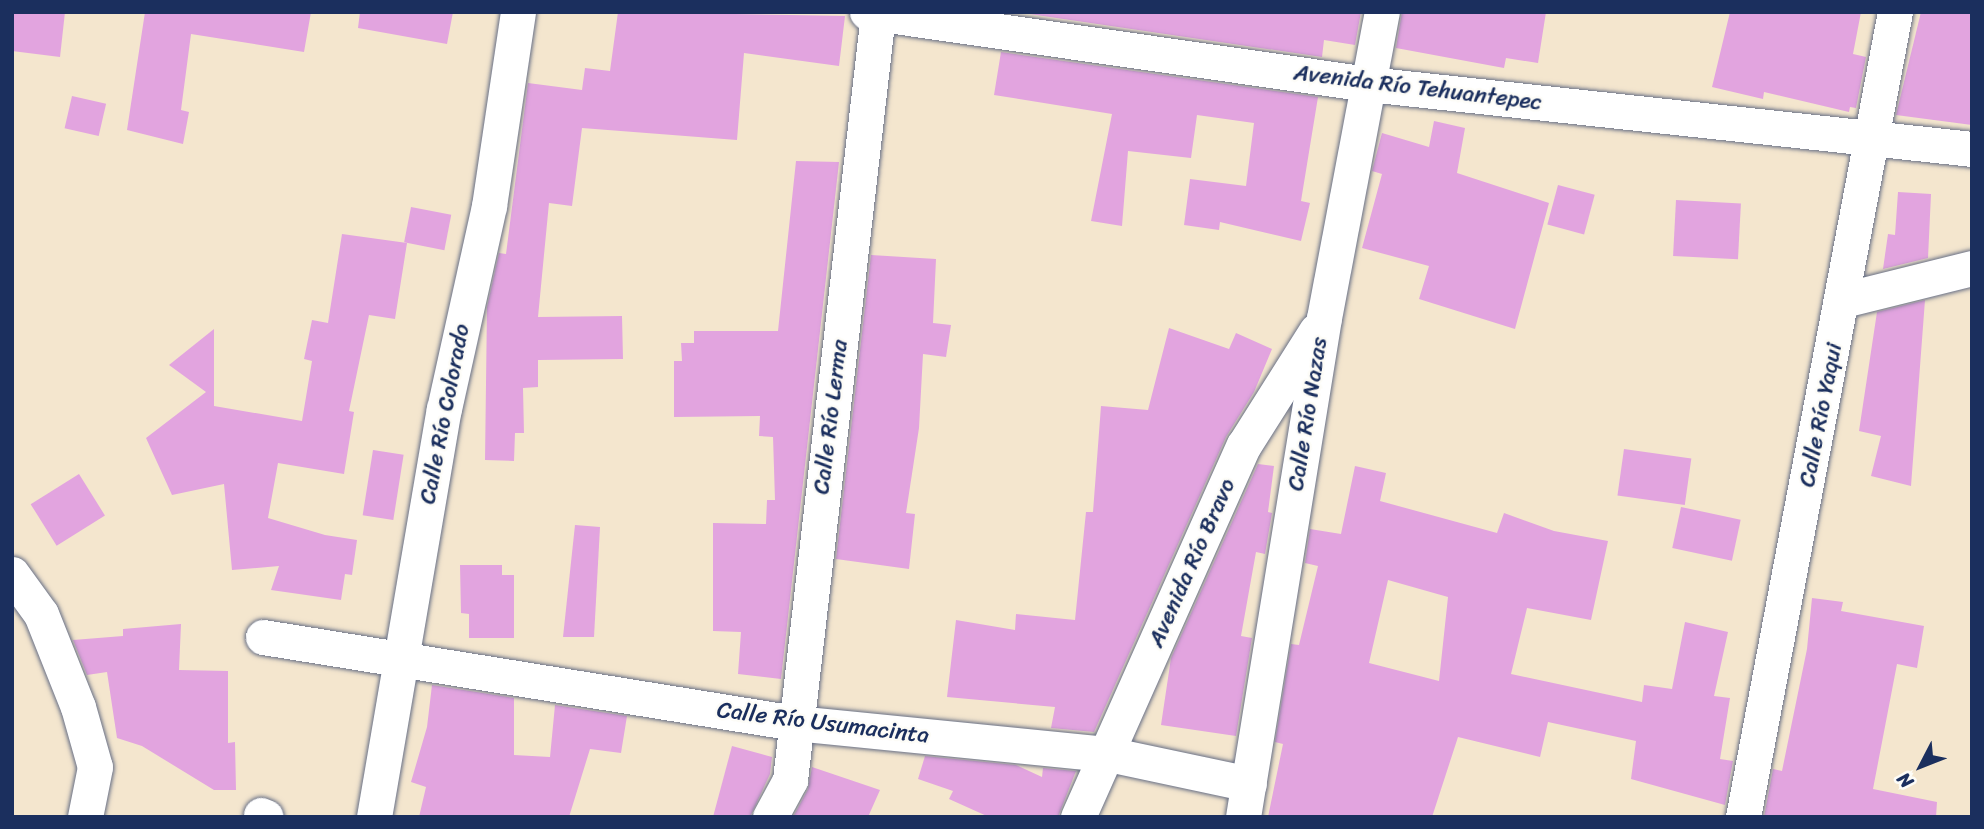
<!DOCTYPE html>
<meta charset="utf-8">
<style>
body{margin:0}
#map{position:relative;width:1984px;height:829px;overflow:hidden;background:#f4e6ce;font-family:Sriracha,sans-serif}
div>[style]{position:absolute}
.building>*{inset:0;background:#e2a4df;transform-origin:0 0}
.roads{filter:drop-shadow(0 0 2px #676f85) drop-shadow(0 0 2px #676f85)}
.street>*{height:35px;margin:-17.5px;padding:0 17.5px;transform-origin:17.5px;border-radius:17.5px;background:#fff}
span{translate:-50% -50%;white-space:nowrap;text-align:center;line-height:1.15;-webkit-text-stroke:5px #fdfcf7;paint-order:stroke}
.street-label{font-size:23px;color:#1b2f5e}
.frame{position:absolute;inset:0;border:14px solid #1b2f5e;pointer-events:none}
.north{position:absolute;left:1886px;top:731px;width:70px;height:70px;-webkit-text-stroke:5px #fdfcf7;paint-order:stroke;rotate:228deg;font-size:19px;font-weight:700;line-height:28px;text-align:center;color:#1b2f5e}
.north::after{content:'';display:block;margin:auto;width:24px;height:32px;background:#1b2f5e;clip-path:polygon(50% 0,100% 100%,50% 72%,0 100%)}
</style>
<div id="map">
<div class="building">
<i style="clip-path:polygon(12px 12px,65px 12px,60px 57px,12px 51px)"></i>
<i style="clip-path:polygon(145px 12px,311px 12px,304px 52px,191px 34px,181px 110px,189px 112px,183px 144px,127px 130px)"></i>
<i style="clip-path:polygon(360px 12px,453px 12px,447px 44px,358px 28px)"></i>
<i style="clip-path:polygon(618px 12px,845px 16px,839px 66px,744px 53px,737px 140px,582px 128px,572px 206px,549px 203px,538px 317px,622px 316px,623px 359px,538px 360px,538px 387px,523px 388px,524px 433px,515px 433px,514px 461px,485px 460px,487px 307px,499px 253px,506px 254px,528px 83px,582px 90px,585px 68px,610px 71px)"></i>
<i style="clip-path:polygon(1016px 12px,1361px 12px,1355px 45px,1324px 40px,1322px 57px)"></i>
<i style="clip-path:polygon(1402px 12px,1546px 12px,1538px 63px,1506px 58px,1504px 68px,1396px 48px)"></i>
<i style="clip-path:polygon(1730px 12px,1861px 12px,1853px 54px,1866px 57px,1856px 108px,1850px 107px,1849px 112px,1764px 92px,1763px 99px,1712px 87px)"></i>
<i style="clip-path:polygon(1921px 12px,1972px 12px,1972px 125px,1896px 115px)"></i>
<i style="clip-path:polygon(1001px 52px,1318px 97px,1301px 201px,1310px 203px,1301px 241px,1220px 222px,1219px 230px,1184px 225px,1190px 179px,1246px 186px,1254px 123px,1197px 115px,1191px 158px,1128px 151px,1122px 226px,1091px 221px,1112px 114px,994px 95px)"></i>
<i style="left:72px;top:96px;width:35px;height:33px;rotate:13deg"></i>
<i style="clip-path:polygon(1434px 121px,1465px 128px,1457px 173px,1549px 203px,1515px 329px,1419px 299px,1429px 266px,1362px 248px,1382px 174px,1372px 171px,1382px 133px,1429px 147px)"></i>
<i style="clip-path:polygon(796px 161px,839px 162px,781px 679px,738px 674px,741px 632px,713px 631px,713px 523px,766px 524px,767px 500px,775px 500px,773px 437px,759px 436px,760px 416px,674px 417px,674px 361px,682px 361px,681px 343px,694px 343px,694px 331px,778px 331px)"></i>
<i style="left:1558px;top:185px;width:38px;height:41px;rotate:15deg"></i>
<i style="clip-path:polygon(1898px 192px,1931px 194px,1928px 258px,1883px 269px,1888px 234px,1895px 235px)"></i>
<i style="left:1676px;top:200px;width:65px;height:56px;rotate:3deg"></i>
<i style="left:411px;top:207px;width:41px;height:36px;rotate:11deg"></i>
<i style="clip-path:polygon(342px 234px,407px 243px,395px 319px,369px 315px,349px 411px,354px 412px,344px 474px,278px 463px,268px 518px,325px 535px,357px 540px,352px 575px,345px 574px,341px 600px,271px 590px,279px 566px,232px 570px,224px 484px,172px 495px,146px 438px,206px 392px,169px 365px,214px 329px,214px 406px,302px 421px,312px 361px,304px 359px,312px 320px,328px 323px)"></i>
<i style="clip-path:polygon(871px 255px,936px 259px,933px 323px,951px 325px,946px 357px,923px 354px,919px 428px,906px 513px,915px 514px,909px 569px,836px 559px)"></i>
<i style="clip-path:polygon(1925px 300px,1911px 486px,1871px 476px,1881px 436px,1859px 431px,1877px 312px)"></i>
<i style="clip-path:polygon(1169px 328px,1229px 349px,1236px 333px,1272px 349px,1254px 392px,1226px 437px,1094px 732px,1051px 728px,1055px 707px,947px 697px,956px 620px,1015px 630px,1016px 614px,1075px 620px,1086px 512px,1093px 512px,1101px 406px,1148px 410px)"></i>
<i style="left:1624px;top:449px;width:68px;height:47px;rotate:8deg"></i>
<i style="left:373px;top:450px;width:31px;height:66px;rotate:9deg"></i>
<i style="clip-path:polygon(1258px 464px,1274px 466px,1268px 512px,1272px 513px,1265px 554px,1256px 552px,1241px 636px,1252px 638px,1236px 736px,1161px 725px,1171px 658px)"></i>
<i style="clip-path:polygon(evenodd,1355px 466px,1386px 473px,1380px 501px,1497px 533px,1504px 513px,1554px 531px,1608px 541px,1591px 620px,1527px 608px,1511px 674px,1642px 702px,1644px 685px,1672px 689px,1685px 622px,1728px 632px,1714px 696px,1730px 698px,1720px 759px,1733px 761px,1725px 805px,1631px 779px,1636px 741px,1548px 722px,1540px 757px,1458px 737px,1432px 817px,1268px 817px,1283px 744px,1275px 742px,1291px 644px,1299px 645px,1318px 566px,1305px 563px,1310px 529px,1341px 534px,1355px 466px,1388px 580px,1448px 597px,1439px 681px,1369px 663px,1388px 580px)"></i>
<i style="left:79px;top:474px;width:49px;height:57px;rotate:58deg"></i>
<i style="left:1681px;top:507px;width:61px;height:42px;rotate:12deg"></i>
<i style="clip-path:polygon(575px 525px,600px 527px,594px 637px,563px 637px)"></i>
<i style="clip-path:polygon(460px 565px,502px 565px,502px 575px,514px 575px,514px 638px,469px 638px,469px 614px,461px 613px)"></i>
<i style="clip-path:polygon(1812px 598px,1843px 602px,1841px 611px,1924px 626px,1917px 668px,1897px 664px,1873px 789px,1937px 802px,1936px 817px,1764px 817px,1773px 769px,1782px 771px,1807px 649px)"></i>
<i style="clip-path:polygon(181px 624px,179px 670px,228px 671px,228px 743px,235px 742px,236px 790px,214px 790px,142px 746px,117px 738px,107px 672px,87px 675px,73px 640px,123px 636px,123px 629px)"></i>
<i style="clip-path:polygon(432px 685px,514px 698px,514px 755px,550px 757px,555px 705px,627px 716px,621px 753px,590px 749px,569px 817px,419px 817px,426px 787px,411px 782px,427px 727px)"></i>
<i style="clip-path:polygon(732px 746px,772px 757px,770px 774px,750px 817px,713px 817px)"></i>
<i style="clip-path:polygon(925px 756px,1016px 765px,1042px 777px,1043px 768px,1076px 771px,1058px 817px,989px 817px,949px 799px,953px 791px,918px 779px)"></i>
<i style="clip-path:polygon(812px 767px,880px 790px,868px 817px,793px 817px,808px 789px)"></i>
</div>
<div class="roads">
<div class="street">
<i style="left:867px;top:12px;width:506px;rotate:8.18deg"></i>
<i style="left:1368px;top:84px;width:607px;rotate:6.14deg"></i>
<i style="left:1843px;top:300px;width:133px;rotate:-13.9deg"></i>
<i style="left:12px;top:574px;width:49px;rotate:54.1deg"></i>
<i style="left:41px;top:614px;width:100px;rotate:68.3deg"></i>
<i style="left:78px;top:707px;width:62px;rotate:74.2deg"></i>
<i style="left:95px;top:767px;width:51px;rotate:101.3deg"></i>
<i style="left:263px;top:637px;width:539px;rotate:9.18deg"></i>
<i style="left:795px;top:723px;width:315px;rotate:5.7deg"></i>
<i style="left:1108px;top:754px;width:144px;rotate:12deg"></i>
<i style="left:261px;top:815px;width:5px;rotate:22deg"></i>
<i style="left:374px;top:817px;width:414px;rotate:-80.3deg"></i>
<i style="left:444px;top:409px;width:208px;rotate:-77.5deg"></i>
<i style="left:489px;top:206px;width:196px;rotate:-81.5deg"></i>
<i style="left:770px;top:817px;width:42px;rotate:-61.6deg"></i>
<i style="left:790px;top:780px;width:771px;rotate:-83.45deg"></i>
<i style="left:1078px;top:817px;width:407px;rotate:-66deg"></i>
<i style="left:1244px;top:445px;width:135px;rotate:-57.7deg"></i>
<i style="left:1243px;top:817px;width:506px;rotate:-80.78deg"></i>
<i style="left:1324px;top:318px;width:311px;rotate:-79.3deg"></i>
<i style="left:1743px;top:817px;width:819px;rotate:-79.31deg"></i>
</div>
</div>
<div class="street-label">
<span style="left:1418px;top:88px;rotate:7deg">Avenida Río Tehuantepec</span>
<span style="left:445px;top:414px;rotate:-79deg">Calle Río Colorado</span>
<span style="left:1308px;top:414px;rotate:-81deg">Calle Río Nazas</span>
<span style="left:1821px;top:415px;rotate:-79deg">Calle Río Yaqui</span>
<span style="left:831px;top:417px;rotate:-83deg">Calle Río Lerma</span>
<span style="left:1192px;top:563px;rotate:-66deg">Avenida Río Bravo</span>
<span style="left:823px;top:723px;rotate:7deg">Calle Río Usumacinta</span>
</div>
<div class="frame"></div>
<div class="north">N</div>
</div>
